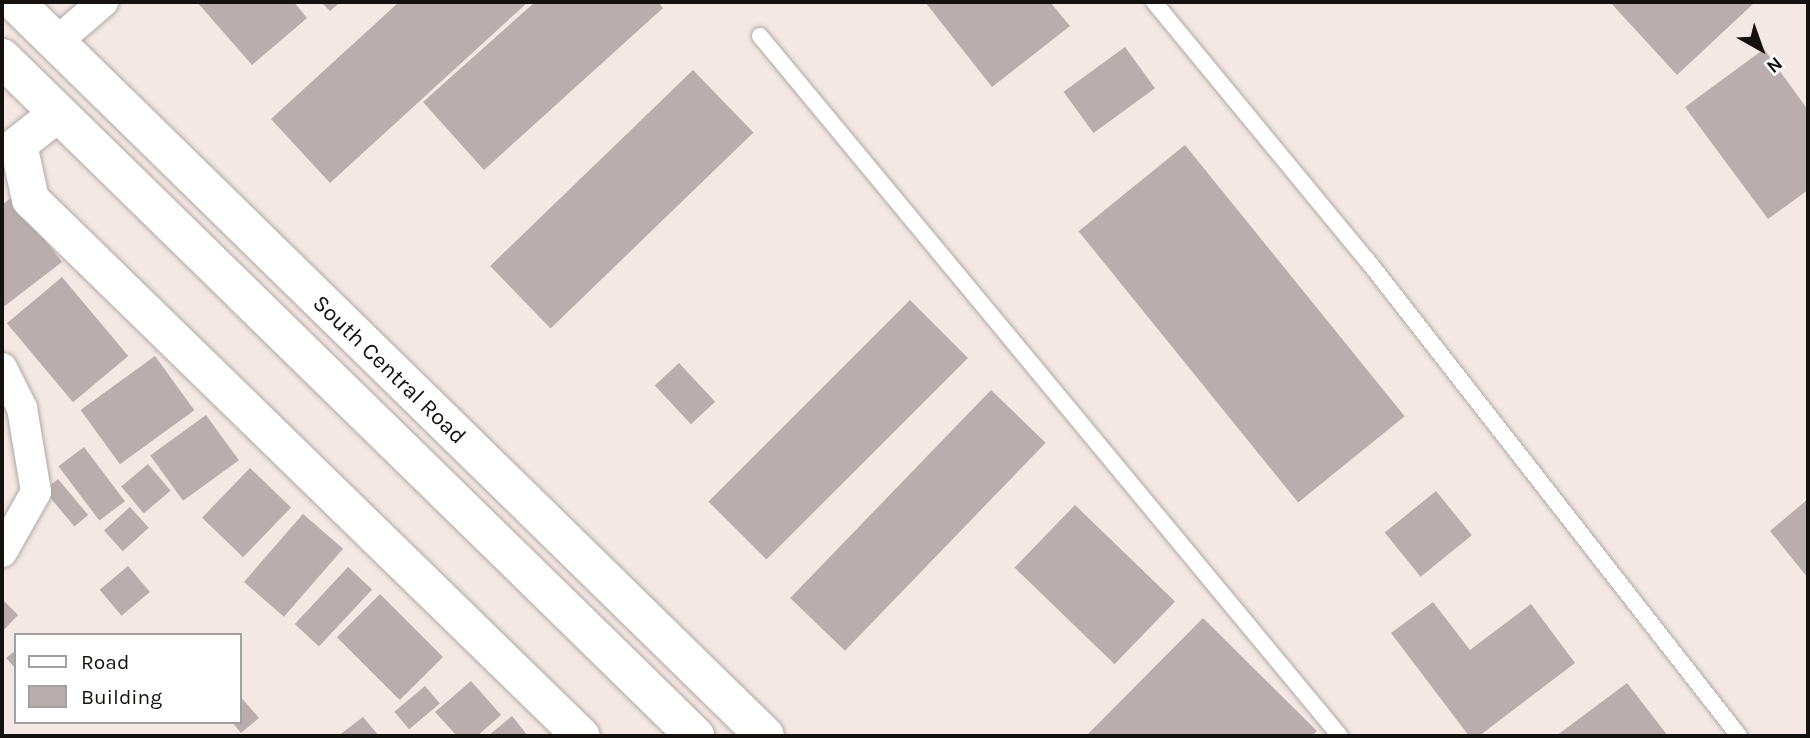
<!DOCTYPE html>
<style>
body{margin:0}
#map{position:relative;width:1810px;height:738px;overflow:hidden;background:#f3e8e3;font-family:Karla,sans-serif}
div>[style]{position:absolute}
.building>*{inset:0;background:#b9aead;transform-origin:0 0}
.roads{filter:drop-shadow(0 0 2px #b2a8a3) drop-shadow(0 0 2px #b2a8a3)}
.service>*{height:16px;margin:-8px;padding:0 8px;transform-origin:8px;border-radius:8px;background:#fff}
.minor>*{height:30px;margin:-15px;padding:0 15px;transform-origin:15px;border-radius:15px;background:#fff}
.tertiary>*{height:37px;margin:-18.5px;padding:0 18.5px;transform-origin:18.5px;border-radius:18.5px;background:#fff}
.secondary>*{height:38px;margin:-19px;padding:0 19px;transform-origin:19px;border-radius:19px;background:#fff}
span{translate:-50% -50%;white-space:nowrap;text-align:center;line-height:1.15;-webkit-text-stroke:5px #fff;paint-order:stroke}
.street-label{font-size:23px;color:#15110f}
.frame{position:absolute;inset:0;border:4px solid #15110f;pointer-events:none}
.legend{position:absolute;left:14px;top:633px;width:228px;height:91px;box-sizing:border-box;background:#fff;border:2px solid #a1a09f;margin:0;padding:9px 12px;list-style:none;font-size:21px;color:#15110f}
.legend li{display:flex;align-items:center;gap:14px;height:35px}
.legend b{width:35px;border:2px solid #a1a09f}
.north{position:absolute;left:1726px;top:14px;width:70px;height:70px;-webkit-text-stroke:5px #fff;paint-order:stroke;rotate:140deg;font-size:19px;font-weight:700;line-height:28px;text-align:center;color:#15110f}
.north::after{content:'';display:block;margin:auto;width:24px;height:32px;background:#15110f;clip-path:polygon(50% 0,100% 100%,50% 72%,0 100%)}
</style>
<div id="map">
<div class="building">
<i style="clip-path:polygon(197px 2px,294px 2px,307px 18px,252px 65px)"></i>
<i style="clip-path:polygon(321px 2px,340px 2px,330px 11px)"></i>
<i style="clip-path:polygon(399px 2px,528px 2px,330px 183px,271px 119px)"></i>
<i style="clip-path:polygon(535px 2px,658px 2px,663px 8px,484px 170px,423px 102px)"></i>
<i style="clip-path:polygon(925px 2px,1050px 2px,1070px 26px,992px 87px)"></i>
<i style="clip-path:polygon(1610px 2px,1751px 2px,1753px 4px,1677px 75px)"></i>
<i style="left:1125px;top:47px;width:51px;height:76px;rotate:54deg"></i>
<i style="clip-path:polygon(1764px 49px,1808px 110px,1808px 190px,1768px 219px,1685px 107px)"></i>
<i style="left:693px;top:70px;width:87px;height:282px;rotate:46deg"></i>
<i style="left:1185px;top:145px;width:349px;height:137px;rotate:51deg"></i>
<i style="clip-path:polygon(12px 197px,62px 262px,2px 308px,2px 205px)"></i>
<i style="left:62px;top:277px;width:103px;height:72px;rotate:50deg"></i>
<i style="left:910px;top:300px;width:82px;height:285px;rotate:45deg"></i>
<i style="left:155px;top:356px;width:67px;height:92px;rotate:54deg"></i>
<i style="left:679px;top:363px;width:53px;height:33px;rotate:47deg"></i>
<i style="left:991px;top:390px;width:76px;height:289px;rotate:44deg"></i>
<i style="left:206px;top:415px;width:56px;height:69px;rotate:54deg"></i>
<i style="left:84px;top:447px;width:68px;height:32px;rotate:53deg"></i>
<i style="left:148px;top:464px;width:35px;height:35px;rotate:50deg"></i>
<i style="left:250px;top:468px;width:57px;height:69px;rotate:44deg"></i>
<i style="left:58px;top:479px;width:47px;height:18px;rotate:50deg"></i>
<i style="left:1436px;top:491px;width:57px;height:66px;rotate:51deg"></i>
<i style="clip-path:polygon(1808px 499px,1808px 578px,1770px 531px)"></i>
<i style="left:1075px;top:505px;width:139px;height:87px;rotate:44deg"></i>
<i style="left:130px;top:507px;width:28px;height:35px;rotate:48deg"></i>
<i style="left:303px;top:514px;width:53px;height:90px;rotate:41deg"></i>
<i style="left:128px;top:566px;width:34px;height:37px;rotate:50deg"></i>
<i style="left:348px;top:567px;width:33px;height:78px;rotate:43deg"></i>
<i style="left:380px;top:594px;width:89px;height:61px;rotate:45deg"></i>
<i style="clip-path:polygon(2px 599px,18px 615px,2px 632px)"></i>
<i style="clip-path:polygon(1433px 602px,1470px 650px,1531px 604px,1575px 663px,1479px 736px,1469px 736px,1391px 633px)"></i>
<i style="clip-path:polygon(1203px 618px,1317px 731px,1311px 736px,1086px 736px)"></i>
<i style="clip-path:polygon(16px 650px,16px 669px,6px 658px)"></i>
<i style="clip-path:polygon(471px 681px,501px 715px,477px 736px,457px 736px,435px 712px)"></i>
<i style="clip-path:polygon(1627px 683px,1668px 736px,1556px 736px)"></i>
<i style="left:425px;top:686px;width:23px;height:40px;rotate:50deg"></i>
<i style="clip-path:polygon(240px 696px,259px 718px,241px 733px,232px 722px,240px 722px)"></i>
<i style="clip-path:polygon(512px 716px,528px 736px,488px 736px)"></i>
<i style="clip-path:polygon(363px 717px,379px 736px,338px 736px)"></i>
</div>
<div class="roads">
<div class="service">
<i style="left:1154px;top:2px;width:335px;rotate:50.5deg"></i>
<i style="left:1367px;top:260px;width:604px;rotate:51.99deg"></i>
<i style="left:760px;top:36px;width:909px;rotate:50.36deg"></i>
</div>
<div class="minor">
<i style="left:54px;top:44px;width:65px;rotate:-40.6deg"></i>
<i style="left:2px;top:368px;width:45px;rotate:63.4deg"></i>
<i style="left:22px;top:408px;width:85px;rotate:80.5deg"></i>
<i style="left:36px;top:492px;width:69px;rotate:119.5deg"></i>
</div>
<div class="tertiary">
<i style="left:57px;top:113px;width:50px;rotate:141.5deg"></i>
<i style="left:18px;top:144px;width:56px;rotate:77.7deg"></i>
<i style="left:30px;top:199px;width:769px;rotate:44.26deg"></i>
</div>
<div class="secondary">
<i style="left:15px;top:2px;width:1049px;rotate:44.38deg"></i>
<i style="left:2px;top:58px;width:970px;rotate:44.37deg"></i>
</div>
</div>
<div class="street-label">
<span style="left:389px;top:370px;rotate:44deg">South Central Road</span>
</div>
<div class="frame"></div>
<ul class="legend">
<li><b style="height:9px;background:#fff"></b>Road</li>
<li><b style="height:19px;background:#b9aead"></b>Building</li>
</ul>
<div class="north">N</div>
</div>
